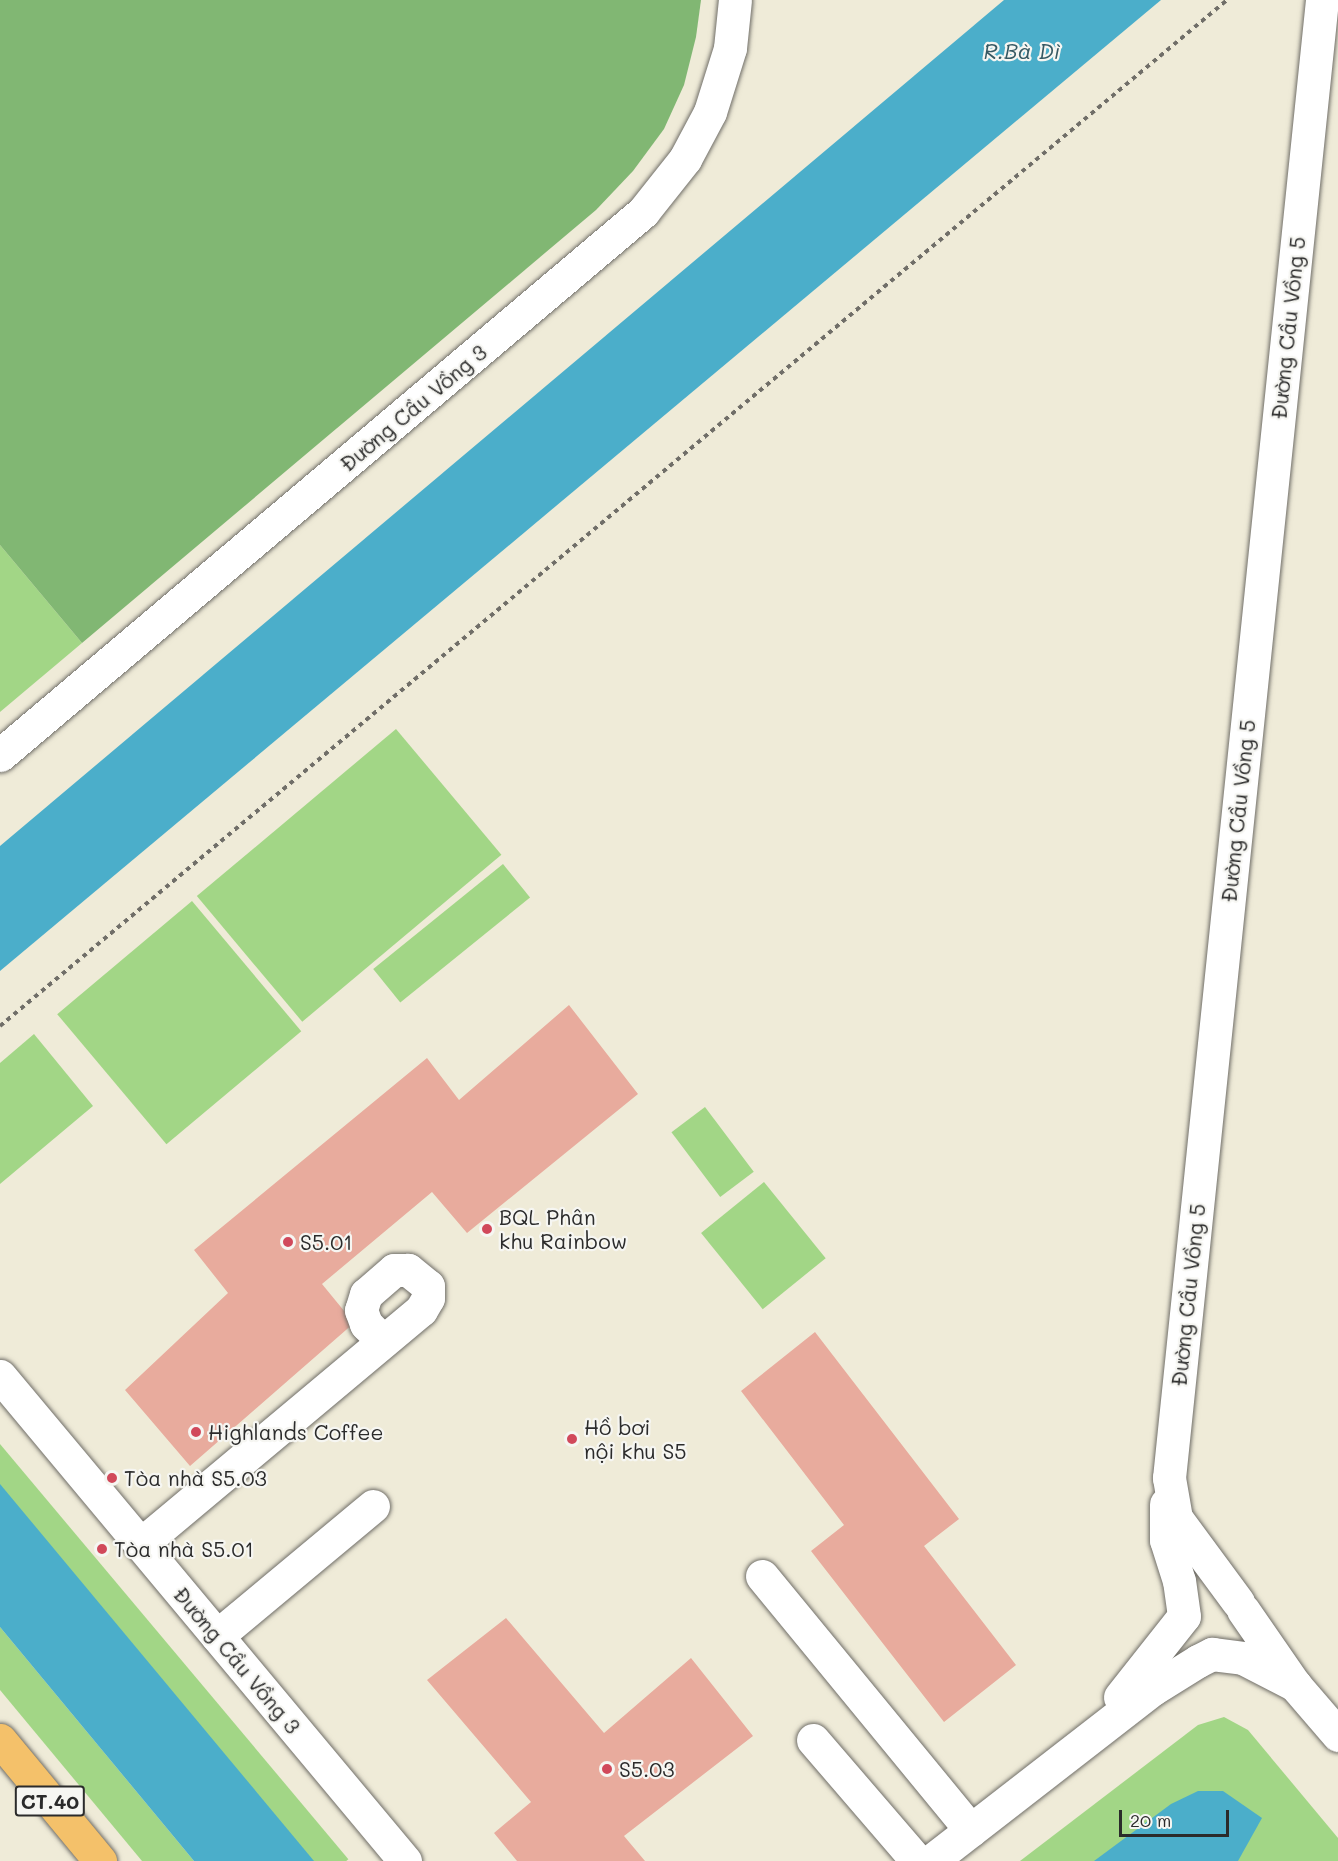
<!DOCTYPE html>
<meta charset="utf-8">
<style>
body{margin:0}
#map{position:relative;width:1338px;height:1861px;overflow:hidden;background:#efebd8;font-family:Mali,sans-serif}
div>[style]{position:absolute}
.green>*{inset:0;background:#a2d686;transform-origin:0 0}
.forest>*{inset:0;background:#81b773}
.water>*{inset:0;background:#4baeca}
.building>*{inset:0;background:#e8ab9d}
.path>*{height:4px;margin-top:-2px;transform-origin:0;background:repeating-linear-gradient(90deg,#706e68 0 4.5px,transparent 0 9px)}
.roads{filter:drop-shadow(0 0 2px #706e68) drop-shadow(0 0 2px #706e68)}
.minor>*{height:33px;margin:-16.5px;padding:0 16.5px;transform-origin:16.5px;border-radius:16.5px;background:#fff}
.motorway>*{height:33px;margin:-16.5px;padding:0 16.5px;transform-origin:16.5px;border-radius:16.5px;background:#f4c16a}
.dots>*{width:16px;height:16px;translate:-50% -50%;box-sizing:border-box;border:3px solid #f6f6f2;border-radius:50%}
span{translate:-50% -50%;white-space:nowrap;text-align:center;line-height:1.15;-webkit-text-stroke:4.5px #f6f6f2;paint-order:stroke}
.shield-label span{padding:2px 4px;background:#f6f6f2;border:2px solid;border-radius:4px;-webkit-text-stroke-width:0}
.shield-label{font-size:20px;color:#2b2b2b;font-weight:700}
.street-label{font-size:21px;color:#2b2b2b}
.poi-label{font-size:21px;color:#2b2b2b}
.left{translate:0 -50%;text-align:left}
.water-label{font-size:22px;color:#365963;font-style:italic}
.scale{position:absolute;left:1119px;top:1810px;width:110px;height:27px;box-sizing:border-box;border:3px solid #2b2b2b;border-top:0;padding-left:8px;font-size:18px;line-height:21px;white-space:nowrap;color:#2b2b2b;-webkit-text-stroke:4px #f6f6f2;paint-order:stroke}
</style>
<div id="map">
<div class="green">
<i style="clip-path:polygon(0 545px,82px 643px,0 712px)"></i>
<i style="left:396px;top:729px;width:164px;height:260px;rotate:50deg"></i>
<i style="left:503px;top:864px;width:43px;height:167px;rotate:51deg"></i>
<i style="left:192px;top:901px;width:170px;height:176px;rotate:50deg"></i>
<i style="clip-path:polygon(34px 1034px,93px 1106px,0 1184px,0 1063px)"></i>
<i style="left:705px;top:1107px;width:81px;height:42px;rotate:53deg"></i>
<i style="left:764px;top:1182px;width:98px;height:81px;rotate:51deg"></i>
<i style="left:0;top:1444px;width:542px;height:40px;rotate:50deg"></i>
<i style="clip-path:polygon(0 1627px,194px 1861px,142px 1861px,0 1690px)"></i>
<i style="clip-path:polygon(1224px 1717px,1248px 1730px,1338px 1838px,1338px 1861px,1020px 1861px,1198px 1725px)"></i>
</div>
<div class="forest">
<i style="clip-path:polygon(0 0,701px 0,696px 37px,684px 85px,664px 129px,633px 171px,596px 210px,82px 643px,0 545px)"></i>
</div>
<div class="water">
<i style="clip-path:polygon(1004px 0,1161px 0,0 971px,0 846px)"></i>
<i style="clip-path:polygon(0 1484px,314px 1861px,194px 1861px,0 1627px)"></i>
<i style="clip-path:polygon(1198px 1791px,1223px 1791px,1262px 1818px,1238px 1861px,1094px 1861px,1171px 1804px)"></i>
</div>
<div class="building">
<i style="clip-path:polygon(569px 1005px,638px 1094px,467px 1233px,432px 1192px,322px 1284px,354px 1323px,190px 1466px,125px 1390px,228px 1293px,194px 1250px,427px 1058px,459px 1100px)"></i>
<i style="clip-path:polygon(815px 1332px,959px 1519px,924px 1546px,1016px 1665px,944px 1722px,811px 1551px,844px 1525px,741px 1391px)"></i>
<i style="clip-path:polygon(506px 1618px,604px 1733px,691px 1658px,753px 1736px,624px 1836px,645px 1861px,517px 1861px,494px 1833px,531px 1802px,427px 1680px)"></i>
</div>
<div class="path">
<i style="left:0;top:1026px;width:1599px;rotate:-39.9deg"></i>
</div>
<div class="roads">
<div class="minor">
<i style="left:0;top:755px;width:842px;rotate:-40.18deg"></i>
<i style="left:643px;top:212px;width:68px;rotate:-51.6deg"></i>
<i style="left:685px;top:159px;width:53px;rotate:-62deg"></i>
<i style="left:710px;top:112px;width:67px;rotate:-72.6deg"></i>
<i style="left:730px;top:48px;width:48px;rotate:-84.1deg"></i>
<i style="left:0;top:1376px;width:632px;rotate:50.14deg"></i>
<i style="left:141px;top:1544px;width:365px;rotate:-39.9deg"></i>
<i style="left:421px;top:1310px;width:14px;rotate:-60deg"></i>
<i style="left:428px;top:1298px;width:12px;rotate:-90deg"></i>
<i style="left:428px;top:1286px;width:26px;rotate:-141deg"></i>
<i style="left:408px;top:1270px;width:14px;rotate:180deg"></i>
<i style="left:394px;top:1270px;width:37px;rotate:139deg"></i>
<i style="left:366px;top:1294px;width:17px;rotate:107deg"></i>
<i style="left:361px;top:1310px;width:15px;rotate:70deg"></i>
<i style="left:366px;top:1324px;width:24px;rotate:45deg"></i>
<i style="left:762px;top:1576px;width:329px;rotate:50.6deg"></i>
<i style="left:1238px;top:1602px;width:104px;rotate:-126.4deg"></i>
<i style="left:1176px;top:1518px;width:41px;rotate:-99.9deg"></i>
<i style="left:1169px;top:1478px;width:1486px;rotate:-84.09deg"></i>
<i style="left:1243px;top:1610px;width:91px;rotate:55.3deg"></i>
<i style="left:1295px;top:1685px;width:66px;rotate:49.3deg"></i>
<i style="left:217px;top:1636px;width:203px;rotate:-39.8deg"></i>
<i style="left:1120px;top:1697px;width:103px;rotate:-51.7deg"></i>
<i style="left:1184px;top:1616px;width:35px;rotate:-98deg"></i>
<i style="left:1179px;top:1581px;width:43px;rotate:-107.6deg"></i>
<i style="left:1166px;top:1540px;width:36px;rotate:-90deg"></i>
<i style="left:813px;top:1740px;width:160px;rotate:49.3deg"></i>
<i style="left:931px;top:1861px;width:281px;rotate:-37.8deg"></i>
<i style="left:1153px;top:1689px;width:53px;rotate:-31.9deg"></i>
<i style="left:1198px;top:1661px;width:16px;rotate:-27deg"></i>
<i style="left:1212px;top:1654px;width:31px;rotate:7deg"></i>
<i style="left:1243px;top:1658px;width:59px;rotate:27.4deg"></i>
</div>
<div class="motorway">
<i style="left:0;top:1740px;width:157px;rotate:50.4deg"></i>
</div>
</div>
<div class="dots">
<i style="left:487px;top:1229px;background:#d1495b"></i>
<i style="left:288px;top:1242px;background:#d1495b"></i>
<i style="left:196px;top:1432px;background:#d1495b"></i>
<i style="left:572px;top:1439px;background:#d1495b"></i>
<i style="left:112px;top:1478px;background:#d1495b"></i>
<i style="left:102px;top:1549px;background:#d1495b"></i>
<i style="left:607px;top:1769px;background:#d1495b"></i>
</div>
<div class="shield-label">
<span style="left:50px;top:1801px">CT.40</span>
</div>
<div class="street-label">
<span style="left:1288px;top:328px;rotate:-84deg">Đường Cầu Vồng 5</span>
<span style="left:413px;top:408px;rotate:-40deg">Đường Cầu Vồng 3</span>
<span style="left:1238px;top:811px;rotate:-84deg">Đường Cầu Vồng 5</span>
<span style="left:1188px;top:1295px;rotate:-84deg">Đường Cầu Vồng 5</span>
<span style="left:237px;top:1660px;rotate:50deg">Đường Cầu Vồng 3</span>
</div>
<div class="poi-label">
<span class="left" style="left:499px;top:1229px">BQL Phân<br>khu Rainbow</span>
<span class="left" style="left:300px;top:1242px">S5.01</span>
<span class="left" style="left:584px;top:1439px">Hồ bơi<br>nội khu S5</span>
<span class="left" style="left:208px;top:1432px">Highlands Coffee</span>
<span class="left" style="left:124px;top:1478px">Tòa nhà S5.03</span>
<span class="left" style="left:114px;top:1549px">Tòa nhà S5.01</span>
<span class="left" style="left:619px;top:1769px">S5.03</span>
</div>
<div class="water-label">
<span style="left:1022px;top:51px">R.Bà Dì</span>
</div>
<div class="scale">20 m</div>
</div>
